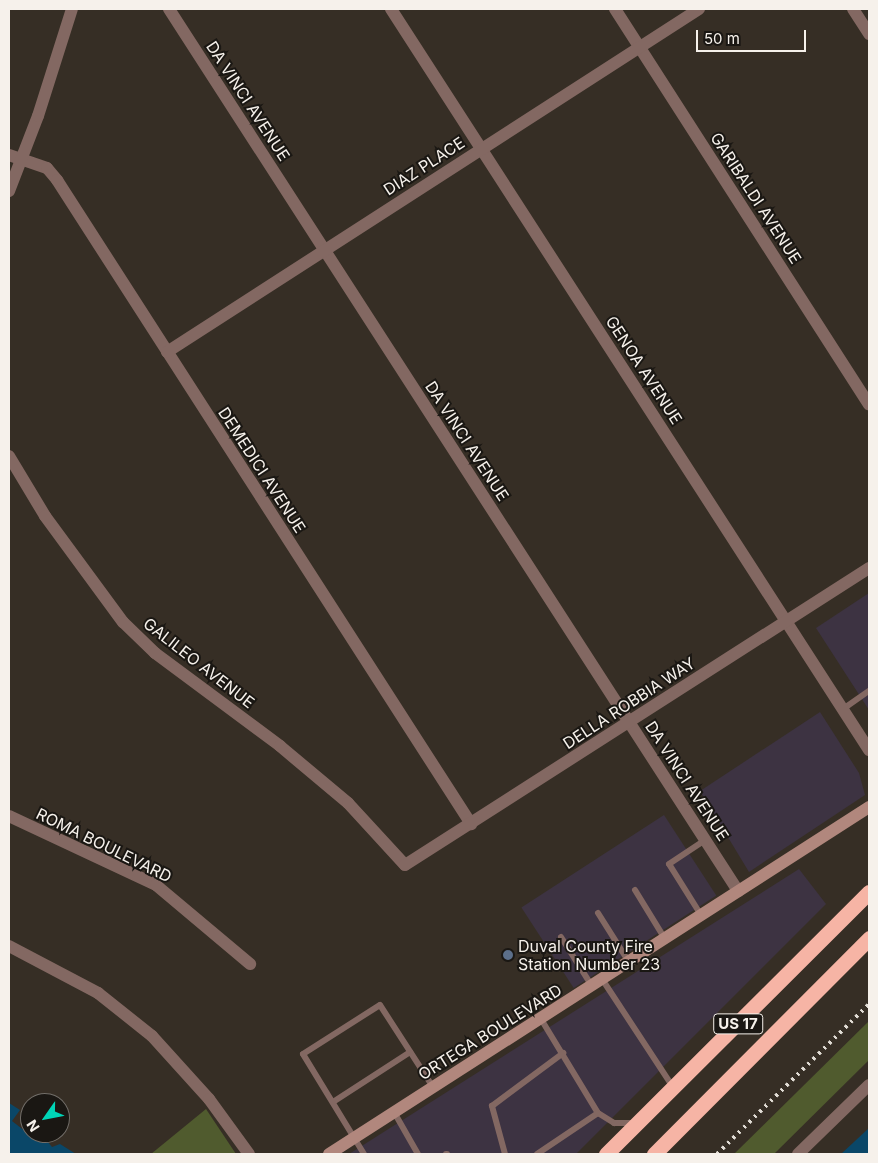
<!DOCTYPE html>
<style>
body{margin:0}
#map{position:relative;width:878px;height:1163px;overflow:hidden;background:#362e25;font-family:Inter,sans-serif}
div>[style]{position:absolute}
.commercial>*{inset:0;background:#3d3342;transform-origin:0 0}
.green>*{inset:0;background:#505b2e}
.water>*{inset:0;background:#0a4768}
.lane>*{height:6px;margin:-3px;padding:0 3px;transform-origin:3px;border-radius:3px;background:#836862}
.street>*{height:12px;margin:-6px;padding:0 6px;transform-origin:6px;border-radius:6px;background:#836862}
.secondary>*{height:12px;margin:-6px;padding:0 6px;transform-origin:6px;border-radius:6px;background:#b1877d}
.highway>*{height:15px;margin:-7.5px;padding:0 7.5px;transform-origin:7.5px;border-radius:7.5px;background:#f6b4a5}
.rail>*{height:4px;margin-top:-2px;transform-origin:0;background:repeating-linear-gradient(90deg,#e1dcd5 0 2.5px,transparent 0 7.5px)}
.dots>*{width:14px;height:14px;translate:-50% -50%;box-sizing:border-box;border:2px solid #1a1713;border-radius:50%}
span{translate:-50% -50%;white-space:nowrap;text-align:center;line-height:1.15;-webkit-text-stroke:4px #1a1713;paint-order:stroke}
.shield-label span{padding:1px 4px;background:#1a1713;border:1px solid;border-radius:4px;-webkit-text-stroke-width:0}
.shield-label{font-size:15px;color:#f6f1eb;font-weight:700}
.street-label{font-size:16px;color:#f6f1eb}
.poi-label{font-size:16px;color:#f6f1eb}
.left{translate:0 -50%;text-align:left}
.frame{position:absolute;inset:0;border:10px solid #f6f1eb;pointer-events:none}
.north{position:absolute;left:20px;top:1093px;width:50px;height:50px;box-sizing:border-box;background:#1a1713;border:1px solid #726e69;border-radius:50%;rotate:237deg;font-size:14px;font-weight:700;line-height:20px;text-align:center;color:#f6f1eb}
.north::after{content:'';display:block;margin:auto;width:18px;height:22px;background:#00d5b7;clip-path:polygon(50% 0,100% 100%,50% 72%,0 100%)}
.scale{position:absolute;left:696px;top:30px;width:110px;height:22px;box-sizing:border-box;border:2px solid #f6f1eb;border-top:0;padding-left:6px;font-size:15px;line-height:18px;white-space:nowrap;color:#f6f1eb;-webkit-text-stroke:4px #1a1713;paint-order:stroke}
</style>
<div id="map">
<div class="commercial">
<i style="clip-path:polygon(869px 593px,869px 710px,816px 628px)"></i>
<i style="clip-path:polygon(820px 712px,859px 773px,865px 795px,749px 872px,700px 791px)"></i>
<i style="left:664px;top:815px;width:96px;height:170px;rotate:57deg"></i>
<i style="clip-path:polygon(799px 869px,826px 904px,576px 1154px,349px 1154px)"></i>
</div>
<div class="green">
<i style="clip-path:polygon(869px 1021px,869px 1060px,774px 1154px,734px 1154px)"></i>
<i style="clip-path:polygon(206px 1109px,236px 1154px,151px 1154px)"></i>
</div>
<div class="water">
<i style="clip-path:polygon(9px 1103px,20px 1110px,12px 1121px,30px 1135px,43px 1136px,52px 1147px,60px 1144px,76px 1154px,9px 1154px)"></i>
<i style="clip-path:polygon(869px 1128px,869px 1154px,841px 1154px)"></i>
</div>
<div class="lane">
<i style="left:843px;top:709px;width:32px;rotate:-35deg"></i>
<i style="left:635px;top:890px;width:57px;rotate:58.5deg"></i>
<i style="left:598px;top:913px;width:58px;rotate:57.7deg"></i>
<i style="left:701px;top:915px;width:60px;rotate:-122.1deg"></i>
<i style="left:669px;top:864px;width:43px;rotate:-33.7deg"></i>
<i style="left:561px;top:937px;width:58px;rotate:57.7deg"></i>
<i style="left:602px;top:979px;width:129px;rotate:56.7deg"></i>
<i style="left:541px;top:1019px;width:110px;rotate:58.8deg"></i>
<i style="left:333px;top:1102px;width:92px;rotate:-33deg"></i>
<i style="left:394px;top:1112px;width:48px;rotate:60.3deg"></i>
<i style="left:364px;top:1154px;width:117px;rotate:-121.4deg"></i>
<i style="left:303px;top:1054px;width:91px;rotate:-32.5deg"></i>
<i style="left:380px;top:1005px;width:98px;rotate:57.1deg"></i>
<i style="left:446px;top:1154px;width:1px"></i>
<i style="left:505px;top:1154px;width:50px;rotate:-105.2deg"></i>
<i style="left:492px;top:1106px;width:89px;rotate:-36.7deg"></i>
<i style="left:537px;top:1154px;width:73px;rotate:-33.9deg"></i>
<i style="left:598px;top:1113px;width:19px;rotate:32deg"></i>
<i style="left:614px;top:1123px;width:21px"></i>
</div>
<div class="street">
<i style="left:169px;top:9px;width:1050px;rotate:57.17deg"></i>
<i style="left:391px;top:9px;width:882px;rotate:57.17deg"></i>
<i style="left:615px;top:9px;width:470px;rotate:57.3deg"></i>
<i style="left:853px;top:9px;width:30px;rotate:57deg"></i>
<i style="left:9px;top:155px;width:40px;rotate:18.9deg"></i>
<i style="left:47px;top:168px;width:16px;rotate:50deg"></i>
<i style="left:57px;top:180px;width:766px;rotate:57.26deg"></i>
<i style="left:9px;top:191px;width:80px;rotate:-68.9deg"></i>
<i style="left:38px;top:116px;width:112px;rotate:-72.4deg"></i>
<i style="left:167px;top:352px;width:633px;rotate:-32.81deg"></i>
<i style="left:9px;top:456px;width:70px;rotate:59deg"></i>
<i style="left:45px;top:516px;width:132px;rotate:53.7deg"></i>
<i style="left:123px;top:622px;width:45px;rotate:44.1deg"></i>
<i style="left:155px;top:653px;width:156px;rotate:36.6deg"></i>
<i style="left:280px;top:746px;width:89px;rotate:40deg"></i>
<i style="left:348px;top:803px;width:84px;rotate:47.4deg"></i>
<i style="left:405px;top:865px;width:551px;rotate:-32.62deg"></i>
<i style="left:9px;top:816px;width:162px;rotate:25.1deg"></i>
<i style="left:156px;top:885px;width:123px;rotate:40deg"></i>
<i style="left:9px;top:946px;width:101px;rotate:27.8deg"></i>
<i style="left:98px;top:993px;width:69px;rotate:38.5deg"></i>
<i style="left:152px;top:1036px;width:85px;rotate:47.9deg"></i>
<i style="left:209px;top:1099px;width:68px;rotate:54deg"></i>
<i style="left:798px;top:1154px;width:99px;rotate:-44.2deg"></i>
</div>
<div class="secondary">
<i style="left:329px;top:1154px;width:642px;rotate:-32.72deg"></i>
</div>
<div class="highway">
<i style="left:606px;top:1154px;width:371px;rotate:-44.9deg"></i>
<i style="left:654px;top:1154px;width:305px;rotate:-45.1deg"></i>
</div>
<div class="rail">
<i style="left:717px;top:1154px;width:214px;rotate:-44.6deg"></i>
</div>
<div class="dots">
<i style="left:508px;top:955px;background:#5c6f8a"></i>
</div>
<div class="shield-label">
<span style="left:738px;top:1024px">US 17</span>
</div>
<div class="street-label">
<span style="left:248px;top:101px;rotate:57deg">DA VINCI AVENUE</span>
<span style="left:424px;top:166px;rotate:-33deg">DIAZ PLACE</span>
<span style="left:756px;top:198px;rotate:57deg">GARIBALDI AVENUE</span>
<span style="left:644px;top:370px;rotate:57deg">GENOA AVENUE</span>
<span style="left:467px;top:441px;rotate:57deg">DA VINCI AVENUE</span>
<span style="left:262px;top:470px;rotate:57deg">DEMEDICI AVENUE</span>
<span style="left:199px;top:663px;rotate:38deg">GALILEO AVENUE</span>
<span style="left:629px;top:703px;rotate:-33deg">DELLA ROBBIA WAY</span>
<span style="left:687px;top:781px;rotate:57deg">DA VINCI AVENUE</span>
<span style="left:104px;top:845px;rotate:26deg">ROMA BOULEVARD</span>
<span style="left:490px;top:1032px;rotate:-32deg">ORTEGA BOULEVARD</span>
</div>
<div class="poi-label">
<span class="left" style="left:518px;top:955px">Duval County Fire<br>Station Number 23</span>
</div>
<div class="frame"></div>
<div class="north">N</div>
<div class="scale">50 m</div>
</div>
